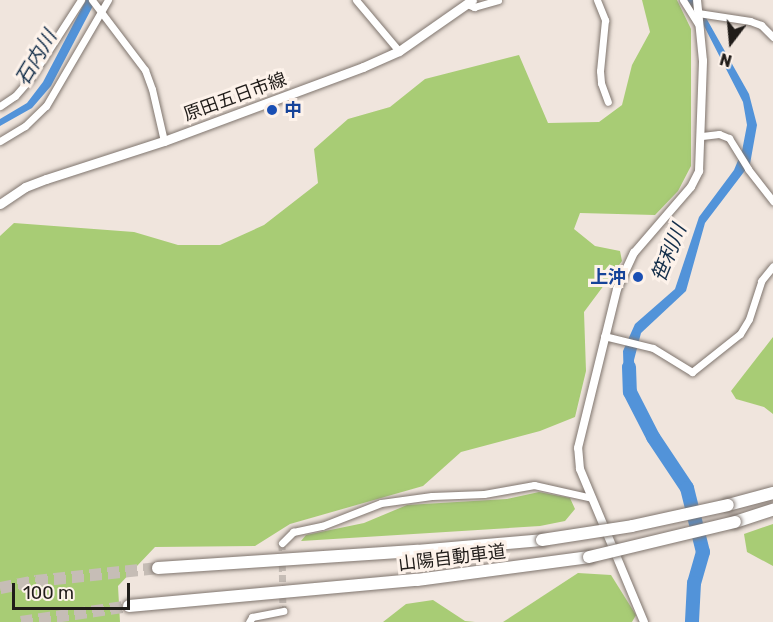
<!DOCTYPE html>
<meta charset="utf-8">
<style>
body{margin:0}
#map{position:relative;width:773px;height:622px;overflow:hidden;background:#f0e5dd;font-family:Rubik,"Noto Sans JP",sans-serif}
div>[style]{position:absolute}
.green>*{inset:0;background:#a8cc75}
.water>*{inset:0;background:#5293d9}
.river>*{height:14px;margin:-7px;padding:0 7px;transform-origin:7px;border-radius:7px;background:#5293d9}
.minor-tunnel>*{height:7px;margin-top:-3.5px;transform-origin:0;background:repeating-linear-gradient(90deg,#c6bdb6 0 7px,transparent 0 10.5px)}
.motorway-tunnel>*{height:12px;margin-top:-6px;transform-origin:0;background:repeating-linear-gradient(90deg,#c6bdb6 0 12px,transparent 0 18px)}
.roads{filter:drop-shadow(0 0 2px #7f756e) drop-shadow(0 0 2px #7f756e)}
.minor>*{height:7px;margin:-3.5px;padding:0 3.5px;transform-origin:3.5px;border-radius:3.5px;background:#fff}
.tertiary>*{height:8px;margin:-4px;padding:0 4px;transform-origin:4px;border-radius:4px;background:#fff}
.secondary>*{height:9px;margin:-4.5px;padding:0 4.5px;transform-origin:4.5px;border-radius:4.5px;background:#fff}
.motorway>*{height:12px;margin:-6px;padding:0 6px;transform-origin:6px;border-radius:6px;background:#fff}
.bridges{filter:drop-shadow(0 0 2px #7f756e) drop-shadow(0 0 2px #7f756e)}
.motorway-bridge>*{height:12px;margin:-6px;padding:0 6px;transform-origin:6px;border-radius:6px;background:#fff}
.dots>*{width:16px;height:16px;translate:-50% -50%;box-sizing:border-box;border:3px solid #fdf2ea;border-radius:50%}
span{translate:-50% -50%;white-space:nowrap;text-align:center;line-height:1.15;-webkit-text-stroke:6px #fdf2ea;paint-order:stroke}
.street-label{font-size:18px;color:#201c19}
.transit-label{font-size:18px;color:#164399;font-weight:700}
.left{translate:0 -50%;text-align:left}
.right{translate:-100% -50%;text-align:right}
.water-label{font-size:20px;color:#122d49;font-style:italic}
.north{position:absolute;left:701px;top:12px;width:60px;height:60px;-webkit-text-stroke:4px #fdf2ea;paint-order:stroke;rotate:196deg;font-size:16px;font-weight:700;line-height:24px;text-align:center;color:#201c19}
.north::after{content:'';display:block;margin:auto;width:21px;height:27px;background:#201c19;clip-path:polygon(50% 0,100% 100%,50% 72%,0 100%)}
.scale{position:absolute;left:12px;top:583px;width:118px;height:27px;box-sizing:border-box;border:3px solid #201c19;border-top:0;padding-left:8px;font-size:18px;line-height:21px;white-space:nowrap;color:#201c19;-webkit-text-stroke:4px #fdf2ea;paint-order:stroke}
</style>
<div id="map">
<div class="green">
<i style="clip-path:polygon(642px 0,677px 0,691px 29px,691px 166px,678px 191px,655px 215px,580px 213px,574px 229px,595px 246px,620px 251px,622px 261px,584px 312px,586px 371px,575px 417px,540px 431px,461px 452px,423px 486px,290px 524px,255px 546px,155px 547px,118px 586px,120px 622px,0 622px,0 236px,14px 223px,134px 232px,178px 245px,220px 245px,264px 225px,318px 183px,314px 149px,348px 119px,390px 107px,425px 79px,519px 55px,548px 123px,599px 122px,622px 105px,632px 65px,650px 32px)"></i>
<i style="clip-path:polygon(773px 337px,773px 414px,764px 407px,736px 399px,731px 391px)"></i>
<i style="clip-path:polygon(539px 492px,570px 498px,575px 509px,565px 521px,540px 526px,301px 541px,306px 535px,364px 523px,407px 505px,507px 499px)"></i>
<i style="clip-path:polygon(773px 524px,773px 566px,747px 552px,744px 534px)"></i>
<i style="clip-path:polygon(578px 573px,611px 575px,636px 615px,632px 622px,503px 622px)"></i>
<i style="clip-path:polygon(433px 600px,465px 621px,475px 622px,383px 622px,406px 604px)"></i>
</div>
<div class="water">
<i style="clip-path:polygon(86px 0,96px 0,51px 86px,32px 108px,0 126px,0 119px,27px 103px,43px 82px)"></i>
<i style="clip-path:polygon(687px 0,696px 0,749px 94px,757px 125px,750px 164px,705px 223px,686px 291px,641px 333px,634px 360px,635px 383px,624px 384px,623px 351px,635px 324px,675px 289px,699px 217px,734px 170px,742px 151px,747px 125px,743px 102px,704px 26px)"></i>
</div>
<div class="river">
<i style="left:629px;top:367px;width:25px;rotate:88deg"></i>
<i style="left:630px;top:392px;width:51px;rotate:62.9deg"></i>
<i style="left:653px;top:437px;width:61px;rotate:56.3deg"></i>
<i style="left:687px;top:488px;width:66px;rotate:76deg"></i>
<i style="left:703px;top:552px;width:32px;rotate:106deg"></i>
<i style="left:694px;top:583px;width:39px;rotate:93deg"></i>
</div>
<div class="minor-tunnel">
<i style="left:282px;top:543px;width:68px;rotate:89.2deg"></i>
</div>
<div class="motorway-tunnel">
<i style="left:0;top:588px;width:37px;rotate:-11deg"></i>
<i style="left:36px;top:581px;width:123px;rotate:-6.1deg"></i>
<i style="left:21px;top:622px;width:109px;rotate:-8.4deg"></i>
</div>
<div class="roads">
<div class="minor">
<i style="left:92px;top:0;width:88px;rotate:52.9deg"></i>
<i style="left:145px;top:70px;width:20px;rotate:70deg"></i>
<i style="left:152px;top:89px;width:53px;rotate:77deg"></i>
<i style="left:356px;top:0;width:67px;rotate:49.9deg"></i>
<i style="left:597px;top:0;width:22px;rotate:68deg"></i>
<i style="left:605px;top:20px;width:51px;rotate:95.6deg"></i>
<i style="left:600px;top:71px;width:12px;rotate:85deg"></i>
<i style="left:601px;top:83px;width:20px;rotate:70deg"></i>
<i style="left:683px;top:0;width:28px;rotate:58deg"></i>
<i style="left:467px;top:4px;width:8px;rotate:23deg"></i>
<i style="left:474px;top:7px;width:25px;rotate:-16deg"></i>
<i style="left:698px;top:13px;width:53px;rotate:8.7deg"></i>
<i style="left:750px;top:21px;width:12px;rotate:20deg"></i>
<i style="left:761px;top:25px;width:17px;rotate:45deg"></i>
<i style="left:0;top:106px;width:18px;rotate:-34deg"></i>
<i style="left:15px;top:96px;width:23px;rotate:-49deg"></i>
<i style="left:30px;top:79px;width:94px;rotate:-57.2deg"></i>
<i style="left:702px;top:136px;width:17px;rotate:-7deg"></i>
<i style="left:719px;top:134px;width:11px;rotate:22deg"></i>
<i style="left:729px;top:138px;width:36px;rotate:58deg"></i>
<i style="left:748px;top:169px;width:41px;rotate:52deg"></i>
<i style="left:0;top:141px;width:29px;rotate:-31deg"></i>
<i style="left:25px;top:126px;width:29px;rotate:-44deg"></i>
<i style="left:46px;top:106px;width:123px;rotate:-59.7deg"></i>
<i style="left:604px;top:336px;width:50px;rotate:13.8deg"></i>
<i style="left:653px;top:348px;width:46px;rotate:31.6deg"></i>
<i style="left:692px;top:372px;width:61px;rotate:-38.4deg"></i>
<i style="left:740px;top:334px;width:17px;rotate:-59deg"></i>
<i style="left:749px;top:319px;width:40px;rotate:-72deg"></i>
<i style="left:761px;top:281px;width:19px;rotate:-51deg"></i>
<i style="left:282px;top:543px;width:16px;rotate:-45deg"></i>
<i style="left:293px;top:532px;width:30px;rotate:-12deg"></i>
<i style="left:322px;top:526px;width:63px;rotate:-21.3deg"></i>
<i style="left:381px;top:503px;width:51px;rotate:-7.8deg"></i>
<i style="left:432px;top:496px;width:52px;rotate:-2.2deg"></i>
<i style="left:484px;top:494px;width:51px;rotate:-10.2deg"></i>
<i style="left:534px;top:485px;width:59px;rotate:12.6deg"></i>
<i style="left:249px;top:622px;width:6px;rotate:-59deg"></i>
<i style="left:252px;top:617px;width:32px;rotate:-11deg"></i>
</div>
<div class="tertiary">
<i style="left:644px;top:622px;width:166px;rotate:-112.7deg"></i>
<i style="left:580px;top:469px;width:21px;rotate:-95deg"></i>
<i style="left:578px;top:448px;width:164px;rotate:-76.2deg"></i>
<i style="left:617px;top:289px;width:40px;rotate:-65deg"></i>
<i style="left:634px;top:253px;width:87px;rotate:-49.2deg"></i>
<i style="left:691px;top:187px;width:18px;rotate:-63deg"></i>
<i style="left:699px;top:171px;width:110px;rotate:-87.9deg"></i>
<i style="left:703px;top:61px;width:61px;rotate:-95.6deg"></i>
</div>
<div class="secondary">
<i style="left:0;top:204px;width:30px;rotate:-34deg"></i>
<i style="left:25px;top:187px;width:22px;rotate:-21deg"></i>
<i style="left:46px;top:179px;width:124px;rotate:-17.9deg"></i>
<i style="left:164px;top:141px;width:212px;rotate:-20.4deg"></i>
<i style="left:363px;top:67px;width:39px;rotate:-24deg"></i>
<i style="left:399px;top:51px;width:89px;rotate:-34.9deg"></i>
</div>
<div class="motorway">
<i style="left:728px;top:505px;width:47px;rotate:-14.9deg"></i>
<i style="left:735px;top:522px;width:40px;rotate:-18deg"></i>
<i style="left:158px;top:568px;width:260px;rotate:-3.8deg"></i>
<i style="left:417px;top:551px;width:125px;rotate:-5deg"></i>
<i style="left:129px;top:606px;width:289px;rotate:-5.2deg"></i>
<i style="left:417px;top:580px;width:174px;rotate:-7.6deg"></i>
</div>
</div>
<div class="bridges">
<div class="motorway-bridge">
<i style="left:542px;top:540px;width:91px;rotate:-8.8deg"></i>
<i style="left:632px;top:526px;width:98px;rotate:-12.3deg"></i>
<i style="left:589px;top:557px;width:150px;rotate:-13.5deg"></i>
</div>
</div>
<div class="dots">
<i style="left:272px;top:110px;background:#1a4fb4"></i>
<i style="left:638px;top:277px;background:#1a4fb4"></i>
</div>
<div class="street-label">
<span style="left:235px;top:97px;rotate:-20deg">原田五日市線</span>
<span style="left:452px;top:558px;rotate:-7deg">山陽自動車道</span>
</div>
<div class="transit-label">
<span class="left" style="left:284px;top:110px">中</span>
<span class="right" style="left:626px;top:277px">上沖</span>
</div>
<div class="water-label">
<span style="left:36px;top:58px;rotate:-59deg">石内川</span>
<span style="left:669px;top:253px;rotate:-68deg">笹利川</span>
</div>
<div class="north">N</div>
<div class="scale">100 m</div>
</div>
